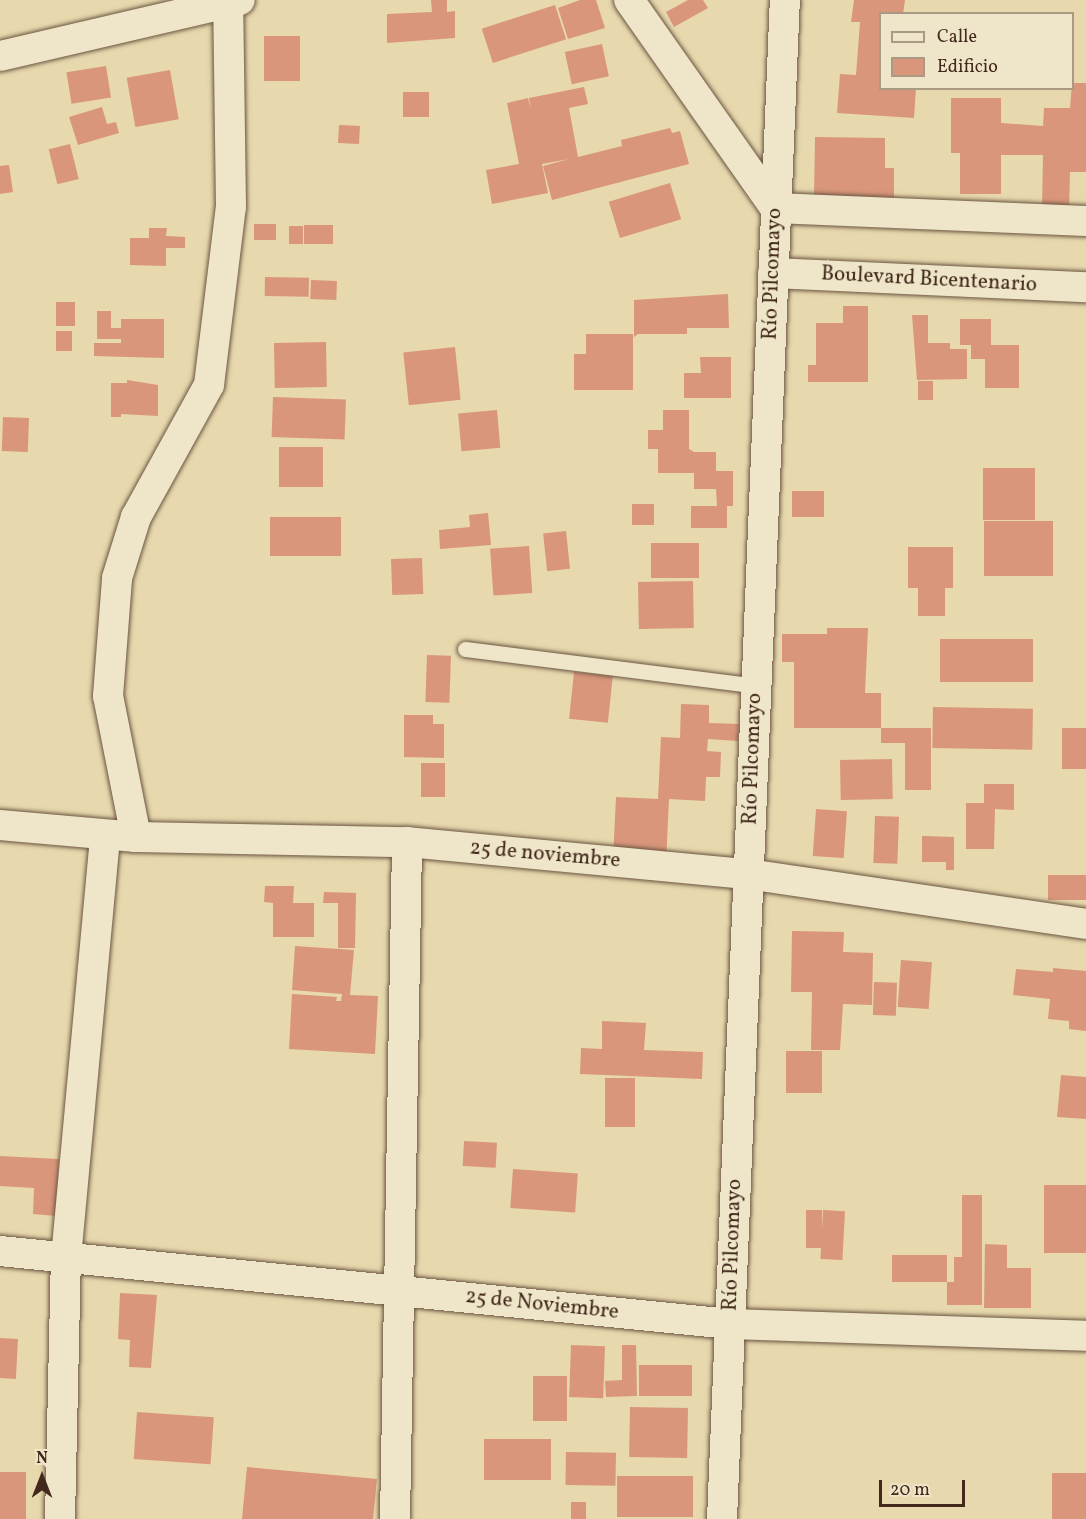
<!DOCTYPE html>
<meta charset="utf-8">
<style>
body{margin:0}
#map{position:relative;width:1086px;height:1519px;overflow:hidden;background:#e7d8ad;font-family:Vollkorn,serif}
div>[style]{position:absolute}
.building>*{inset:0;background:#d9967b;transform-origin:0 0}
.roads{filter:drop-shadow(0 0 2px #6b5540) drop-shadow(0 0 2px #6b5540)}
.lane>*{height:15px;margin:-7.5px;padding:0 7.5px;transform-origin:7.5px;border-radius:7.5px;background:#efe6ca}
.street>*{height:30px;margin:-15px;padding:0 15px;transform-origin:15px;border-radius:15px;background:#efe6ca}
span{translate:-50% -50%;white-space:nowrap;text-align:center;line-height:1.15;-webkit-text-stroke:4.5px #efe6ca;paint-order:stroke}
.street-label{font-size:21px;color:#42291b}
.legend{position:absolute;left:879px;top:12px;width:195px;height:78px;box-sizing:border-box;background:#efe6ca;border:2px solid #aa9a84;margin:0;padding:8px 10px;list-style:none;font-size:18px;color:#42291b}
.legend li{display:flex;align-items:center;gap:12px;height:30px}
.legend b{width:30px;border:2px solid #aa9a84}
.north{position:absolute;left:12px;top:1447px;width:60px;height:60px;-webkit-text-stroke:4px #efe6ca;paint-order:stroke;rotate:0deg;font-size:16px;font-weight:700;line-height:24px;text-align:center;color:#42291b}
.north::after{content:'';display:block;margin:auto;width:21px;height:27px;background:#42291b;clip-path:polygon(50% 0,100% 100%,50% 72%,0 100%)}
.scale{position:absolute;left:879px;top:1480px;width:86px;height:27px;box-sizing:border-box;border:3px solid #42291b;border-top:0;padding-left:8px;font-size:18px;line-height:21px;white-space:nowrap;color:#42291b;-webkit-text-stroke:4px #efe6ca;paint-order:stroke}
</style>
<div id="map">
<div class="building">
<i style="clip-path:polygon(431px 0,447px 0,447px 12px,455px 11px,455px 38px,387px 43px,387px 14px,432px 12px)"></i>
<i style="clip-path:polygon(580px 0,596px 0,605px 28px,568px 39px,558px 8px)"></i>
<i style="clip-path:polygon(688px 0,703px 0,708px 8px,674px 27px,666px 12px)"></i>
<i style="clip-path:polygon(854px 0,905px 0,903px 14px,880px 14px,880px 88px,916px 88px,914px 118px,837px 113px,840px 74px,856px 75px,860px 22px,851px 22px)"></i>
<i style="left:555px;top:5px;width:36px;height:77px;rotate:72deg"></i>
<i style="left:264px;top:36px;width:36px;height:45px"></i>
<i style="left:602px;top:44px;width:33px;height:38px;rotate:78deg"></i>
<i style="left:106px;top:66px;width:32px;height:40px;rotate:81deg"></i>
<i style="left:170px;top:70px;width:50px;height:44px;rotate:80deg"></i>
<i style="clip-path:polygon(1072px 83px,1086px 83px,1086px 172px,1070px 172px,1069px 211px,1042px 211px,1043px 155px,1001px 155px,1001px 194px,960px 194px,960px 153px,951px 153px,951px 98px,1001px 98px,1001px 123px,1043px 126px,1044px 108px,1070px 108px)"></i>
<i style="clip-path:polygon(584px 87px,588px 104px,569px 108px,578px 157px,622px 146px,621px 140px,670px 128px,672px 133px,680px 131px,689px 164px,552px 200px,543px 166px,569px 159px,542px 164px,548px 193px,492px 204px,486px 170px,519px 164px,507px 103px,528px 98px,531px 109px,529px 98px)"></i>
<i style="left:403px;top:92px;width:26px;height:25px"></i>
<i style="clip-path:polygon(102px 107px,107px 124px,116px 122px,119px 133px,78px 145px,69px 117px)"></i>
<i style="left:339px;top:125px;width:21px;height:18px;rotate:3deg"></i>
<i style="clip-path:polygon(815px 137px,885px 138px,885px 168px,894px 168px,894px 198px,814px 197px)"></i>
<i style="left:70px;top:144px;width:36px;height:22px;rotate:76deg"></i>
<i style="clip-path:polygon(9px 165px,13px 192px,0 194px,0 166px)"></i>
<i style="left:670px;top:183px;width:38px;height:64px;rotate:73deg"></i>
<i style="left:254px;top:224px;width:22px;height:16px"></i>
<i style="left:304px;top:225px;width:29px;height:19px"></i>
<i style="left:289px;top:226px;width:14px;height:18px"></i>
<i style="clip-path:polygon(149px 228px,167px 228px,166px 236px,185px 237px,185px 248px,166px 248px,166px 266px,130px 265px,130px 238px,149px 238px)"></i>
<i style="left:265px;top:277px;width:44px;height:19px;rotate:1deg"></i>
<i style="left:311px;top:280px;width:26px;height:19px;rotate:2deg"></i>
<i style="clip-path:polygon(728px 294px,729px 328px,687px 328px,687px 334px,638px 334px,634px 337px,634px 300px)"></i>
<i style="left:56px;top:302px;width:19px;height:24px"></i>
<i style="clip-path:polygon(843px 306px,868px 306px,868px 382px,808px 382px,808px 365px,816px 365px,816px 323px,843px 323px)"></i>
<i style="clip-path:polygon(97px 311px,111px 311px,111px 328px,121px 328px,121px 319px,164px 319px,164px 358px,94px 356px,94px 343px,121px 343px,121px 339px,97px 339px)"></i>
<i style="clip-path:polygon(912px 315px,928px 315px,928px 343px,950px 343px,950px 349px,967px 349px,967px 379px,917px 380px)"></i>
<i style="clip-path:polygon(960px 319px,991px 319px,991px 345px,1019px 345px,1019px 388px,985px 388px,985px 359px,971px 359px,971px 345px,960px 345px)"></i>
<i style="left:56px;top:331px;width:16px;height:20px"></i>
<i style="clip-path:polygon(586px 334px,633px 334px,633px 390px,574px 390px,574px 354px,586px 354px)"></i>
<i style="left:326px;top:342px;width:45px;height:52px;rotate:89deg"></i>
<i style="left:455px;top:347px;width:53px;height:52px;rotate:84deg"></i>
<i style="clip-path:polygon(700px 357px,731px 357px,731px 398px,684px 398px,684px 373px,701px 373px)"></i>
<i style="clip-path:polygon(127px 380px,158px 385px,158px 416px,121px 414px,121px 417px,111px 417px,111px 383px,127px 383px)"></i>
<i style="left:918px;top:381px;width:15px;height:19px"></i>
<i style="left:273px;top:397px;width:73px;height:40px;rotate:2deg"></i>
<i style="left:497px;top:410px;width:38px;height:39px;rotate:85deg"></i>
<i style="clip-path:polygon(663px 410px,689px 410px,689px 449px,694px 452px,716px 452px,716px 471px,733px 471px,733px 506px,727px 506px,727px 528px,691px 528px,691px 506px,717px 506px,716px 489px,694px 489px,694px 473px,658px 473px,658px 449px,648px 449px,648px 430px,663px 430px)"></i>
<i style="left:3px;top:417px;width:26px;height:34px;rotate:2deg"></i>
<i style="left:279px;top:447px;width:44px;height:40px"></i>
<i style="left:983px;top:468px;width:52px;height:52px"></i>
<i style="left:792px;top:491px;width:32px;height:26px"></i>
<i style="left:654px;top:504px;width:21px;height:22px;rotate:90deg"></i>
<i style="clip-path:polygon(488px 513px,491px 545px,440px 549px,439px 530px,470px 527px,469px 515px)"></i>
<i style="left:341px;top:517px;width:39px;height:71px;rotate:90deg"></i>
<i style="left:984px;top:521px;width:69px;height:55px"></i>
<i style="left:566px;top:531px;width:38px;height:23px;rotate:84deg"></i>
<i style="left:651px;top:543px;width:48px;height:35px"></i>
<i style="left:529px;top:546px;width:47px;height:39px;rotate:86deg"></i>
<i style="clip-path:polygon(908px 547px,953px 547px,953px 588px,945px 588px,945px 616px,918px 616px,918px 588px,908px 588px)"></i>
<i style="left:422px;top:558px;width:36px;height:31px;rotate:88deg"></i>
<i style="left:693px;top:581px;width:47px;height:55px;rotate:89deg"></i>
<i style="clip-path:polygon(827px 628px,868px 628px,865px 693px,881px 693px,881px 728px,794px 728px,794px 662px,782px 662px,782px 634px,827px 634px)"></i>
<i style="left:1033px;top:639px;width:43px;height:93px;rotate:90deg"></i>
<i style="left:427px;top:655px;width:24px;height:47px;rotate:2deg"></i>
<i style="left:574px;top:672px;width:39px;height:47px;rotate:6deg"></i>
<i style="clip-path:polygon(681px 704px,709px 705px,709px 723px,739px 724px,738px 741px,708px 739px,707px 751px,721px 752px,720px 777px,706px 777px,705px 801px,669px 799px,666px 863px,613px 860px,616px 797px,658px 799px,661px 737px,680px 738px)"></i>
<i style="left:933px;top:707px;width:100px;height:41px;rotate:1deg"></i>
<i style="clip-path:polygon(404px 715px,433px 715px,433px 724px,444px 724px,444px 758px,404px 757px)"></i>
<i style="clip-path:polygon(881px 728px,931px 728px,931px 790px,905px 790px,905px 743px,881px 743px)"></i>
<i style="left:1062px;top:728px;width:24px;height:41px"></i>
<i style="left:892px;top:759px;width:40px;height:52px;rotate:89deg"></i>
<i style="left:421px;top:763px;width:24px;height:34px"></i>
<i style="clip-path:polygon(984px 784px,1014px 784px,1014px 810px,995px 809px,994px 849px,966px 849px,966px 803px,984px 803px)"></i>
<i style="left:816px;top:809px;width:31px;height:47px;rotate:4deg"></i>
<i style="left:875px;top:816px;width:24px;height:47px;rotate:2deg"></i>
<i style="clip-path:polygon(922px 836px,954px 837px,954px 870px,946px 870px,946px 862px,922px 862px)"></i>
<i style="left:1048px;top:875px;width:38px;height:25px"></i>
<i style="clip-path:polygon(265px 886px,294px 886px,293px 903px,314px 903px,314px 937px,273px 937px,273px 903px,264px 902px)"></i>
<i style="clip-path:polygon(324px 892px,356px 893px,355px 948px,338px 948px,338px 903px,323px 903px)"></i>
<i style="clip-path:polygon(792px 931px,844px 932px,843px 952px,873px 953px,872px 1005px,843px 1004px,840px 1050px,811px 1050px,812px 992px,791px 992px)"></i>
<i style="clip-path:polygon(295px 946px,354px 950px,350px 995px,378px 996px,375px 1054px,289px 1049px,292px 994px,337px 997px,336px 1001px,341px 1001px,342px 994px,292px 990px)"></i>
<i style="left:901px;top:960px;width:31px;height:47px;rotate:4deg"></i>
<i style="clip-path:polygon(1053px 968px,1086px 971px,1086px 1031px,1069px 1029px,1069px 1021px,1048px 1019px,1050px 999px,1013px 995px,1016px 969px,1053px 972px)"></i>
<i style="left:874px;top:982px;width:23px;height:33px;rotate:2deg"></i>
<i style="clip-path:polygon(602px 1021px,646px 1023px,644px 1050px,703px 1052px,702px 1079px,580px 1074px,581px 1048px,602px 1049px)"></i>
<i style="left:786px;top:1051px;width:36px;height:42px"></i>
<i style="clip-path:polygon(1061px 1075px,1086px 1077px,1086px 1119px,1057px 1117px)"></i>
<i style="left:605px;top:1078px;width:30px;height:49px"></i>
<i style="left:464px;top:1141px;width:33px;height:25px;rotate:3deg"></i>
<i style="clip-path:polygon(0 1156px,59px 1159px,56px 1216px,33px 1214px,34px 1188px,0 1186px)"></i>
<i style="left:513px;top:1169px;width:65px;height:39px;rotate:4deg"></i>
<i style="left:1044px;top:1185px;width:42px;height:68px"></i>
<i style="clip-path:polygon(962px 1195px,982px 1195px,982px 1305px,947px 1305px,947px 1282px,954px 1282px,954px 1257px,962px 1257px)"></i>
<i style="left:806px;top:1210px;width:16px;height:38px"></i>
<i style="left:823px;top:1210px;width:22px;height:49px;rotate:3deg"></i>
<i style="clip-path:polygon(985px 1244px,1007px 1245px,1007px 1268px,1031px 1268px,1031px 1308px,984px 1308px)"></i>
<i style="left:947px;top:1255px;width:27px;height:55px;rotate:90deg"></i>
<i style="clip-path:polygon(120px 1293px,157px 1295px,151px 1368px,129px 1367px,130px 1340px,118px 1339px)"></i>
<i style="left:0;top:1338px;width:18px;height:40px;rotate:3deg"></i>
<i style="left:571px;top:1345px;width:34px;height:52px;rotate:2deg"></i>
<i style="clip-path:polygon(622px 1345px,636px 1345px,637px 1396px,606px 1397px,605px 1381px,622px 1380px)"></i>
<i style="left:639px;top:1365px;width:53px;height:31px"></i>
<i style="left:533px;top:1376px;width:34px;height:45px"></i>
<i style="left:630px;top:1407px;width:58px;height:50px;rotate:1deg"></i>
<i style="left:137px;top:1412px;width:77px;height:47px;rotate:4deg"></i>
<i style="left:484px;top:1439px;width:67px;height:41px"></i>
<i style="left:566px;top:1452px;width:50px;height:33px;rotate:1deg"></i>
<i style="clip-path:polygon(247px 1467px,377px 1479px,373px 1519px,242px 1519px)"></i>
<i style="left:0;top:1472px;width:26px;height:47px"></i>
<i style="left:1086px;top:1473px;width:46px;height:34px;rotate:90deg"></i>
<i style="left:617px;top:1476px;width:76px;height:41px"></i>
<i style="left:571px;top:1502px;width:15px;height:17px"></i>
</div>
<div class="roads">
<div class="lane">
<i style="left:465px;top:649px;width:293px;rotate:7.2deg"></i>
</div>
<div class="street">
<i style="left:629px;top:0;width:254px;rotate:54.9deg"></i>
<i style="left:0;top:56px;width:246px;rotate:-13.1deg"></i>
<i style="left:775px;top:208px;width:311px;rotate:2.4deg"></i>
<i style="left:773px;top:273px;width:313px;rotate:2.6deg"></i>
<i style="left:0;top:825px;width:137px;rotate:5deg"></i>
<i style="left:136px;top:837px;width:271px;rotate:1.1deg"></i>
<i style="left:407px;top:842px;width:342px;rotate:5.4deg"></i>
<i style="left:748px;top:874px;width:342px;rotate:8.4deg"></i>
<i style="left:136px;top:837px;width:144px;rotate:-101.2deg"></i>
<i style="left:108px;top:696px;width:118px;rotate:-85.6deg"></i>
<i style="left:117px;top:578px;width:64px;rotate:-72.7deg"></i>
<i style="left:136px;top:517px;width:151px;rotate:-61.1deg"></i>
<i style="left:209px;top:385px;width:179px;rotate:-83deg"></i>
<i style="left:231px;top:207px;width:204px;rotate:-90.8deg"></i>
<i style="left:0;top:1251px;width:734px;rotate:5.71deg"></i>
<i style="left:730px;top:1324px;width:356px;rotate:1.9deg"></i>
<i style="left:60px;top:1519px;width:261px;rotate:-88.7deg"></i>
<i style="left:66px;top:1258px;width:424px;rotate:-84.7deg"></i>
<i style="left:395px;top:1519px;width:677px;rotate:-88.98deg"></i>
<i style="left:722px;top:1519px;width:1520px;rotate:-87.63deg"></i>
</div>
</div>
<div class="street-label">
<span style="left:773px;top:274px;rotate:-88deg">Río Pilcomayo</span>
<span style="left:929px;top:280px;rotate:3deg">Boulevard Bicentenario</span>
<span style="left:753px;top:759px;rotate:-88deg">Río Pilcomayo</span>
<span style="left:545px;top:855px;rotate:5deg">25 de noviembre</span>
<span style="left:733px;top:1245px;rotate:-88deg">Río Pilcomayo</span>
<span style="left:542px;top:1305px;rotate:6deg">25 de Noviembre</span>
</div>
<ul class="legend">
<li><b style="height:8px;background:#efe6ca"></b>Calle</li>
<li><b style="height:16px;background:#d9967b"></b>Edificio</li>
</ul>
<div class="north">N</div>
<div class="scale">20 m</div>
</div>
